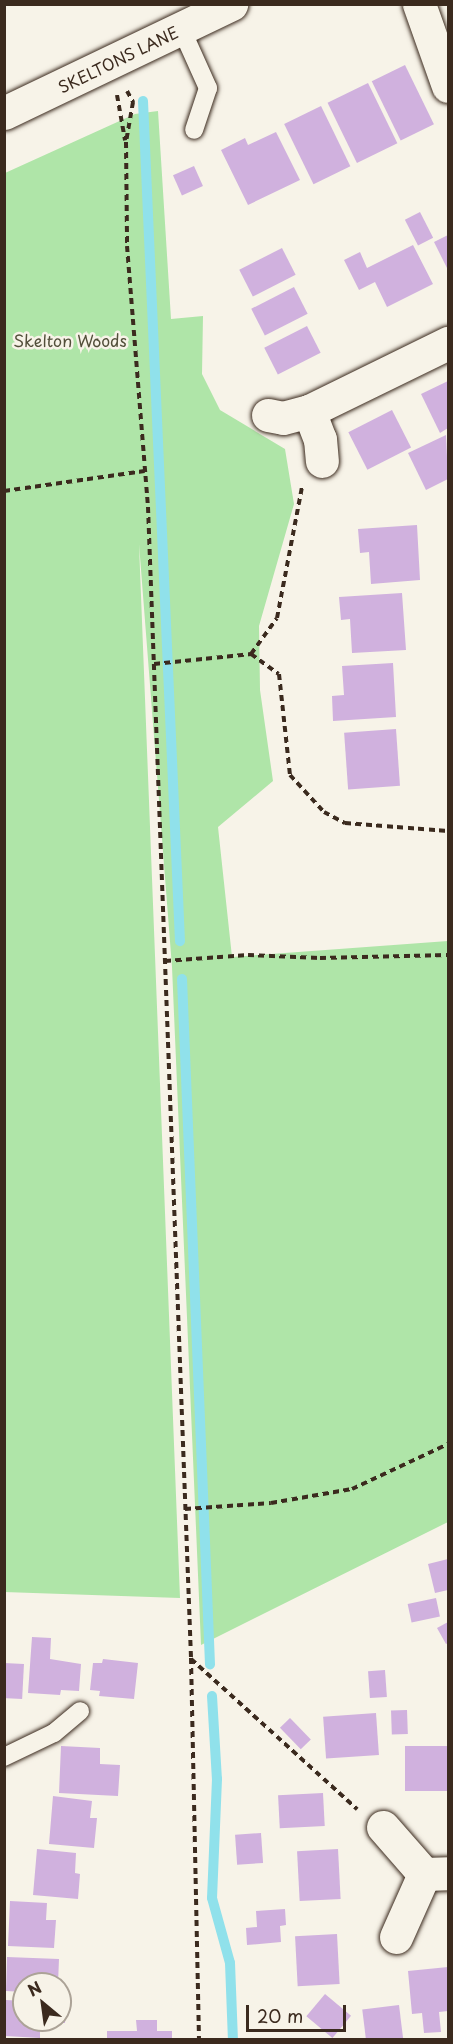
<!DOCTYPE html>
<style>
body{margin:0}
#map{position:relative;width:453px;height:2044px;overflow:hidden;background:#f7f3e8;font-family:"Playpen Sans",sans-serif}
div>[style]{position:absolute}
.green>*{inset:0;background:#afe5a8}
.stream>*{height:10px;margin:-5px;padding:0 5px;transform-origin:5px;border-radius:5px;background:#90e1eb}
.building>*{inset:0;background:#d0b1de;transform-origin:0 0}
.path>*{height:4px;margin-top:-2px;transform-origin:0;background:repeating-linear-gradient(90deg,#3b2a1e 0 6px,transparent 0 10.5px)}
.roads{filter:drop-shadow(0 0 2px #3b2a1e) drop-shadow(0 0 2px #3b2a1e)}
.service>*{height:18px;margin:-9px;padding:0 9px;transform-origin:9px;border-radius:9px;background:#f7f3e8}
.minor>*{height:33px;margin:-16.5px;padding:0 16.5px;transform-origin:16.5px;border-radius:16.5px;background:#f7f3e8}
.tertiary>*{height:33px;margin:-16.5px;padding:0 16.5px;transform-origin:16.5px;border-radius:16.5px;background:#f7f3e8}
span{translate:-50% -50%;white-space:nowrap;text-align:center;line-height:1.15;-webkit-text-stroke:5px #f7f3e8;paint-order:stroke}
.street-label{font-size:16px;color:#3b2a1e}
.park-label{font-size:16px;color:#524f3a}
.frame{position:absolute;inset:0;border:6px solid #3b2a1e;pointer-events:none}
.north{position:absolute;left:12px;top:1972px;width:60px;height:60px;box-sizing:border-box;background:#f7f3e8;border:2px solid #aca397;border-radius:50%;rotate:331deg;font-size:16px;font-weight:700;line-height:24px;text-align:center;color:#3b2a1e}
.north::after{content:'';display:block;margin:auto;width:21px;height:27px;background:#3b2a1e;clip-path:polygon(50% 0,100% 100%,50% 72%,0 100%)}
.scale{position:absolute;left:246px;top:2005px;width:100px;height:27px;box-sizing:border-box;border:3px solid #3b2a1e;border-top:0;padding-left:8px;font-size:18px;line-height:21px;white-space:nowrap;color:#3b2a1e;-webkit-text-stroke:4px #f7f3e8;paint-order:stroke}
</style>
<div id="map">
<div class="green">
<i style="clip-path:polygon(158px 111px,171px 319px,203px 316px,202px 374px,220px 410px,285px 449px,294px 504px,259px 626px,260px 690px,273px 781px,218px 827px,232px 957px,448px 941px,448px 1522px,201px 1645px,172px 967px,139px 544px,180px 1598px,4px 1592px,5px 173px,135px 114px)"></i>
</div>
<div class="stream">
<i style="left:143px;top:101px;width:841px;rotate:87.48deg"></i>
<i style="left:182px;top:979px;width:686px;rotate:87.66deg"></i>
<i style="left:212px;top:1696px;width:83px;rotate:86.6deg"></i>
<i style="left:217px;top:1779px;width:119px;rotate:92.4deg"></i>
<i style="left:212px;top:1898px;width:67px;rotate:74.5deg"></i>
<i style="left:230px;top:1963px;width:77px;rotate:87.8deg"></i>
</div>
<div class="building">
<i style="left:405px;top:65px;width:66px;height:37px;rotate:64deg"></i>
<i style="left:368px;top:83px;width:67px;height:45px;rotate:64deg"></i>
<i style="left:321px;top:106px;width:67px;height:41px;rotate:64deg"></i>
<i style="clip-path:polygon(276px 132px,300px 180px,248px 205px,221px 150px,245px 138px,248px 145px)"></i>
<i style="left:194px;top:166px;width:22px;height:23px;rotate:66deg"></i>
<i style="left:420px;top:212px;width:29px;height:17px;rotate:63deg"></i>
<i style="clip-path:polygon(448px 235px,448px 270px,434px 242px)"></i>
<i style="clip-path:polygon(413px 245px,433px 284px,387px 307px,375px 282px,359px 290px,344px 260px,360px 252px,367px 268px)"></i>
<i style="left:282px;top:248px;width:30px;height:48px;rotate:63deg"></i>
<i style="left:294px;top:287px;width:30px;height:48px;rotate:63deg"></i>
<i style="left:307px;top:326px;width:30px;height:48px;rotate:63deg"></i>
<i style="clip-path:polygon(448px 381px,448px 428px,440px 433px,421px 394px)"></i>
<i style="left:392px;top:410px;width:42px;height:49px;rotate:63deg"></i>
<i style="clip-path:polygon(446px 435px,448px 479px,426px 490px,408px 453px)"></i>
<i style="clip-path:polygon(417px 525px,420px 580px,371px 584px,369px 552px,360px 553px,358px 529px)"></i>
<i style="clip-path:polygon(402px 593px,406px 650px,352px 653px,350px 619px,341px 620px,339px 597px)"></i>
<i style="clip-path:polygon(393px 663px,396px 717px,333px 721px,332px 696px,344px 695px,342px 666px)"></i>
<i style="left:396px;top:729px;width:57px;height:52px;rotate:86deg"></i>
<i style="clip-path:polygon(448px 1559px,448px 1590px,435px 1593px,428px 1564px)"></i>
<i style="left:436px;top:1598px;width:19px;height:29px;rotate:78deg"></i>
<i style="clip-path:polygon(448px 1622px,448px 1643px,446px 1644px,437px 1628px)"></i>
<i style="clip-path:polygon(32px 1637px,51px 1638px,50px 1659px,81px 1664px,79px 1691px,61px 1690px,60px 1695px,28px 1693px)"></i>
<i style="clip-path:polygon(103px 1659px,138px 1663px,134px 1699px,99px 1696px,100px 1691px,90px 1690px,93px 1663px,102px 1663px)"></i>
<i style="left:4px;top:1663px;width:20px;height:35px;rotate:3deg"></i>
<i style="left:385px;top:1670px;width:27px;height:17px;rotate:86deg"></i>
<i style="left:407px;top:1710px;width:24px;height:16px;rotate:88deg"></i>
<i style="left:376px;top:1713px;width:42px;height:53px;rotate:86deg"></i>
<i style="left:290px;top:1718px;width:30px;height:14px;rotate:46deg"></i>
<i style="clip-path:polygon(61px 1746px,100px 1748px,100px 1764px,120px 1765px,118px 1796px,59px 1793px)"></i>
<i style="left:448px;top:1746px;width:45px;height:43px;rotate:90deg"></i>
<i style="left:323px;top:1793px;width:33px;height:45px;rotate:87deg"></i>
<i style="clip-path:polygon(53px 1796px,92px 1801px,90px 1818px,97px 1818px,94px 1848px,49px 1844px)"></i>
<i style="left:261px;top:1833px;width:30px;height:26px;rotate:86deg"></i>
<i style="clip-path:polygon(37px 1849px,76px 1853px,75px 1873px,80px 1874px,78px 1899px,33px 1895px)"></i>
<i style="left:338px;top:1849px;width:50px;height:41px;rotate:87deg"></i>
<i style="clip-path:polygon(10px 1901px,47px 1903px,46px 1920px,56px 1920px,54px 1948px,8px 1946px)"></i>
<i style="clip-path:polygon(285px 1909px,286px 1925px,280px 1926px,281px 1942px,247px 1945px,246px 1928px,257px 1927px,256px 1911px)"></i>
<i style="left:337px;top:1934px;width:50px;height:42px;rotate:87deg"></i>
<i style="clip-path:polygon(7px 1957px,59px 1959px,58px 1984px,24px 1984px,24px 1992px,6px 1991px)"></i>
<i style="clip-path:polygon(448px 1967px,448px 2011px,439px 2012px,441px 2032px,424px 2033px,422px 2013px,412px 2014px,408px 1971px)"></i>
<i style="left:325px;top:1994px;width:34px;height:29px;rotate:40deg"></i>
<i style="clip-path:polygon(6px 2000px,24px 2001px,24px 2020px,60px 2020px,60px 2002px,66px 2003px,65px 2023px,40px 2022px,40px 2038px,5px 2036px)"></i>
<i style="left:399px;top:2005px;width:35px;height:37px;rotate:83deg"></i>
<i style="clip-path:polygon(136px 2020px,157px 2020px,157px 2031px,172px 2031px,172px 2040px,107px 2040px,107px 2031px,137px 2031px)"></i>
</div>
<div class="path">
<i style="left:127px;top:91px;width:13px;rotate:61deg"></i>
<i style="left:133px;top:102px;width:41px;rotate:99.9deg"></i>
<i style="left:126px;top:142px;width:104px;rotate:89.4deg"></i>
<i style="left:127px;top:246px;width:262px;rotate:85.4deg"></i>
<i style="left:148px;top:507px;width:1152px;rotate:87.86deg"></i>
<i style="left:191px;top:1658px;width:382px;rotate:88.8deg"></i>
<i style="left:117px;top:95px;width:46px;rotate:79.9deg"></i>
<i style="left:4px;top:491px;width:142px;rotate:-8.1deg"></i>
<i style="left:251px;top:654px;width:44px;rotate:-54.2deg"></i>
<i style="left:277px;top:618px;width:133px;rotate:-79.2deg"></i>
<i style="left:154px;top:664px;width:98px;rotate:-5.9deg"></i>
<i style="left:251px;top:654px;width:34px;rotate:36deg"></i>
<i style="left:279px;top:674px;width:102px;rotate:83.8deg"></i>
<i style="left:290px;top:775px;width:50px;rotate:47.4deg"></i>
<i style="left:324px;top:812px;width:24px;rotate:28deg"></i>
<i style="left:345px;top:823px;width:103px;rotate:4.4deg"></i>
<i style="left:165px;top:961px;width:83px;rotate:-4.1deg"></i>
<i style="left:248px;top:955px;width:72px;rotate:2.4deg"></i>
<i style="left:320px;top:958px;width:128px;rotate:-1.3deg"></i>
<i style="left:185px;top:1509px;width:86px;rotate:-4deg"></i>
<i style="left:271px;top:1503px;width:82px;rotate:-9.8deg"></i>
<i style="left:352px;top:1489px;width:106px;rotate:-25.1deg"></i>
<i style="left:191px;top:1659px;width:224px;rotate:42.1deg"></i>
</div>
<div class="roads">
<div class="service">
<i style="left:181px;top:28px;width:66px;rotate:65.8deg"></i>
<i style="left:208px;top:88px;width:44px;rotate:108.4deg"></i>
<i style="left:4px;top:1757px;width:55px;rotate:-25.6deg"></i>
<i style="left:54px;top:1733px;width:34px;rotate:-40deg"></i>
</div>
<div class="minor">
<i style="left:419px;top:4px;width:87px;rotate:70.5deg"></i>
<i style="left:309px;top:411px;width:30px;rotate:69deg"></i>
<i style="left:320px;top:439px;width:22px;rotate:85deg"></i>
<i style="left:268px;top:415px;width:15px;rotate:11deg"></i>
<i style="left:283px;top:418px;width:27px;rotate:-15deg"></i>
<i style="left:309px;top:411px;width:155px;rotate:-26.1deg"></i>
<i style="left:383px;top:1827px;width:62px;rotate:48.9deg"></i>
<i style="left:424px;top:1874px;width:24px;rotate:-2deg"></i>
<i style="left:396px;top:1937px;width:69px;rotate:-66deg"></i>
</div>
<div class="tertiary">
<i style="left:4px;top:113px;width:252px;rotate:-25.6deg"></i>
</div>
</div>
<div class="street-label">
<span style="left:118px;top:59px;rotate:-26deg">SKELTONS LANE</span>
</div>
<div class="park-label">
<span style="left:70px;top:340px">Skelton Woods</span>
</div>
<div class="frame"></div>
<div class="north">N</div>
<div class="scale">20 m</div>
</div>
